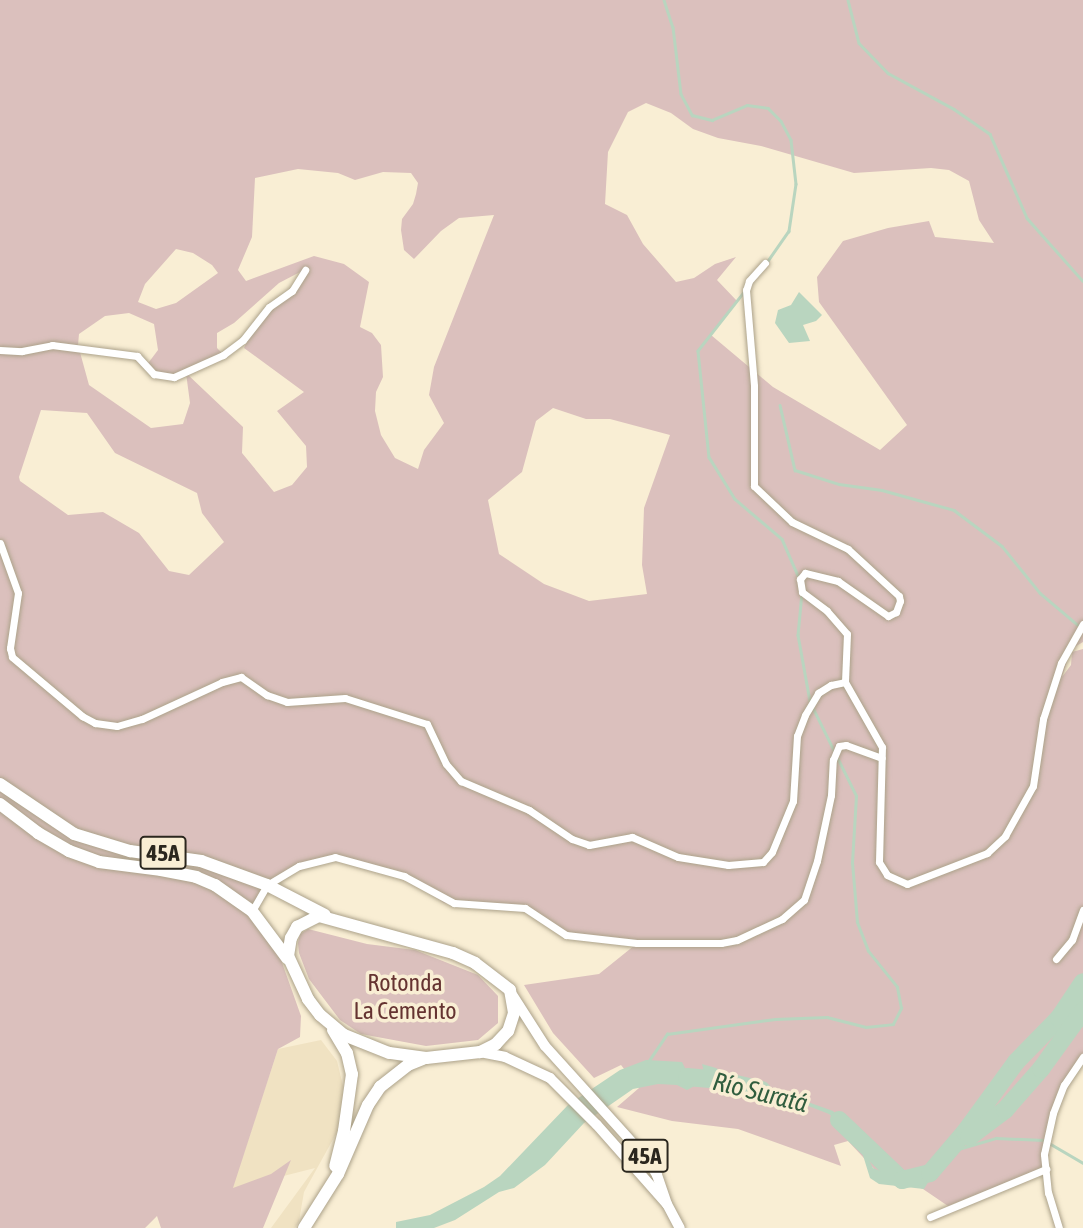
<!DOCTYPE html>
<meta charset="utf-8">
<style>
body{margin:0}
#map{position:relative;width:1083px;height:1228px;overflow:hidden;background:#f9eed4;font-family:"Asap Condensed",sans-serif}
div>[style]{position:absolute}
.built>*{inset:0;background:#f0e2c2}
.green>*{inset:0;background:#dbc0bd}
.water>*{inset:0;background:#b9d5bf}
.stream>*{height:2.5px;margin:-1.25px;padding:0 1.25px;transform-origin:1.25px;border-radius:1.25px;background:#b9d5bf}
.river>*{height:18px;margin:-9px;padding:0 9px;transform-origin:9px;border-radius:9px;background:#b9d5bf}
.roads{filter:drop-shadow(0 0 2px #aca28a) drop-shadow(0 0 2px #aca28a)}
.street>*{height:7px;margin:-3.5px;padding:0 3.5px;transform-origin:3.5px;border-radius:3.5px;background:#fff}
.primary>*{height:10px;margin:-5px;padding:0 5px;transform-origin:5px;border-radius:5px;background:#fff}
.highway>*{height:12px;margin:-6px;padding:0 6px;transform-origin:6px;border-radius:6px;background:#fff}
span{translate:-50% -50%;white-space:nowrap;text-align:center;line-height:1.15;-webkit-text-stroke:7px #f9eed4;paint-order:stroke}
.shield-label span{padding:2px 5px;background:#f9eed4;border:2px solid;border-radius:5px;-webkit-text-stroke-width:0}
.shield-label{font-size:23px;color:#2b271e;font-weight:700}
.park-label{font-size:24px;color:#653331}
.water-label{font-size:26px;color:#305d3e;font-style:italic}
</style>
<div id="map">
<div class="built">
<i style="clip-path:polygon(321px 1040px,337px 1061px,343px 1086px,342px 1123px,304px 1192px,299px 1221px,295px 1228px,271px 1228px,315px 1168px,232px 1189px,278px 1049px)"></i>
</div>
<div class="green">
<i style="clip-path:polygon(evenodd,0 0,1083px 0,1083px 642px,1071px 649px,1062px 677px,1071px 665px,1072px 652px,1083px 649px,1083px 1057px,1053px 1113px,1043px 1168px,948px 1206px,923px 1189px,877px 1172px,848px 1141px,834px 1145px,841px 1166px,738px 1129px,672px 1121px,617px 1107px,639px 1088px,621px 1065px,594px 1078px,553px 1033px,524px 985px,599px 974px,635px 945px,558px 930px,511px 904px,465px 907px,444px 903px,396px 870px,322px 859px,267px 885px,252px 910px,280px 957px,301px 1016px,300px 1037px,278px 1049px,233px 1188px,271px 1174px,291px 1160px,263px 1228px,161px 1228px,157px 1216px,145px 1228px,0 1228px,0 0,646px 103px,671px 113px,693px 129px,718px 138px,761px 146px,854px 173px,931px 168px,949px 170px,969px 181px,979px 220px,994px 243px,935px 237px,929px 221px,888px 228px,843px 241px,817px 277px,819px 302px,907px 425px,880px 450px,773px 387px,711px 335px,737px 301px,717px 280px,736px 257px,715px 264px,694px 278px,676px 282px,643px 244px,627px 215px,605px 204px,608px 152px,628px 112px,646px 103px,0 0,298px 169px,338px 173px,355px 180px,383px 172px,411px 173px,418px 183px,416px 194px,413px 204px,402px 219px,401px 230px,404px 250px,414px 259px,441px 231px,459px 218px,494px 215px,434px 367px,429px 395px,444px 423px,424px 450px,418px 469px,395px 458px,381px 435px,375px 411px,376px 392px,383px 377px,381px 345px,372px 333px,360px 327px,369px 282px,344px 264px,314px 256px,246px 281px,238px 270px,252px 237px,255px 178px,298px 169px,0 0,176px 249px,193px 253px,212px 265px,218px 273px,176px 303px,156px 309px,138px 302px,145px 284px,176px 249px,0 0,304px 270px,292px 291px,269px 308px,252px 328px,244px 348px,304px 392px,277px 411px,306px 446px,307px 467px,292px 485px,274px 492px,242px 453px,243px 427px,186px 373px,190px 403px,183px 424px,151px 428px,89px 385px,78px 345px,79px 334px,105px 316px,129px 313px,154px 324px,158px 350px,146px 366px,164px 376px,174px 377px,223px 354px,217px 348px,217px 333px,234px 323px,279px 283px,304px 270px,0 0,553px 408px,586px 419px,610px 419px,670px 435px,644px 508px,642px 565px,647px 594px,589px 601px,544px 584px,499px 554px,488px 500px,522px 472px,536px 421px,553px 408px,0 0,41px 410px,87px 413px,115px 453px,197px 493px,202px 513px,224px 542px,189px 575px,169px 571px,139px 533px,103px 512px,68px 515px,20px 481px,19px 477px,41px 410px)"></i>
<i style="clip-path:polygon(308px 929px,367px 944px,415px 950px,478px 975px,498px 996px,498px 1023px,478px 1040px,426px 1046px,361px 1034px,340px 1020px,309px 979px,299px 953px,298px 943px,300px 934px)"></i>
</div>
<div class="water">
<i style="clip-path:polygon(799px 292px,822px 315px,816px 321px,803px 325px,810px 341px,789px 343px,775px 323px,778px 310px,791px 305px)"></i>
<i style="clip-path:polygon(1083px 998px,1083px 1004px,1006px 1081px,975px 1129px,974px 1137px,932px 1176px,924px 1189px,879px 1184px,870px 1178px,861px 1149px,849px 1132px,829px 1114px,793px 1100px,781px 1102px,776px 1094px,742px 1088px,736px 1080px,711px 1077px,687px 1090px,677px 1085px,658px 1084px,633px 1089px,584px 1123px,545px 1165px,514px 1188px,499px 1192px,455px 1220px,434px 1228px,396px 1228px,396px 1222px,430px 1215px,484px 1187px,500px 1176px,568px 1105px,620px 1070px,646px 1060px,682px 1062px,687px 1072px,704px 1072px,702px 1064px,716px 1068px,729px 1076px,737px 1074px,740px 1078px,833px 1111px,858px 1138px,873px 1168px,910px 1183px,921px 1179px,956px 1153px,963px 1143px,961px 1136px,966px 1126px,976px 1121px,1007px 1078px)"></i>
</div>
<div class="stream">
<i style="left:664px;top:0;width:28px;rotate:72deg"></i>
<i style="left:673px;top:27px;width:67px;rotate:83.2deg"></i>
<i style="left:681px;top:94px;width:24px;rotate:62deg"></i>
<i style="left:692px;top:115px;width:21px;rotate:14deg"></i>
<i style="left:712px;top:120px;width:38px;rotate:-23deg"></i>
<i style="left:747px;top:105px;width:21px;rotate:8deg"></i>
<i style="left:768px;top:108px;width:18px;rotate:45deg"></i>
<i style="left:781px;top:121px;width:21px;rotate:62deg"></i>
<i style="left:791px;top:140px;width:44px;rotate:83.5deg"></i>
<i style="left:796px;top:184px;width:48px;rotate:98.5deg"></i>
<i style="left:789px;top:231px;width:40px;rotate:124.9deg"></i>
<i style="left:848px;top:0;width:44px;rotate:75.7deg"></i>
<i style="left:859px;top:43px;width:42px;rotate:46deg"></i>
<i style="left:888px;top:73px;width:75px;rotate:28.6deg"></i>
<i style="left:954px;top:109px;width:44px;rotate:34.8deg"></i>
<i style="left:990px;top:134px;width:92px;rotate:66.2deg"></i>
<i style="left:1027px;top:218px;width:84px;rotate:48.4deg"></i>
<i style="left:745px;top:291px;width:76px;rotate:128.1deg"></i>
<i style="left:698px;top:351px;width:107px;rotate:84.1deg"></i>
<i style="left:709px;top:457px;width:49px;rotate:58.2deg"></i>
<i style="left:735px;top:499px;width:62px;rotate:40.4deg"></i>
<i style="left:782px;top:539px;width:43px;rotate:66.4deg"></i>
<i style="left:780px;top:405px;width:67px;rotate:77deg"></i>
<i style="left:795px;top:470px;width:46px;rotate:17.7deg"></i>
<i style="left:839px;top:484px;width:43px;rotate:7.9deg"></i>
<i style="left:882px;top:490px;width:75px;rotate:15.5deg"></i>
<i style="left:954px;top:510px;width:60px;rotate:36.9deg"></i>
<i style="left:1002px;top:546px;width:60px;rotate:51deg"></i>
<i style="left:1040px;top:593px;width:51px;rotate:40.2deg"></i>
<i style="left:802px;top:593px;width:42px;rotate:95.4deg"></i>
<i style="left:798px;top:635px;width:67px;rotate:79.7deg"></i>
<i style="left:648px;top:1062px;width:34px;rotate:-56deg"></i>
<i style="left:667px;top:1034px;width:109px;rotate:-7.9deg"></i>
<i style="left:775px;top:1019px;width:52px;rotate:-2.2deg"></i>
<i style="left:827px;top:1017px;width:40px;rotate:14.4deg"></i>
<i style="left:866px;top:1027px;width:27px;rotate:-6deg"></i>
<i style="left:893px;top:1024px;width:18px;rotate:-63deg"></i>
<i style="left:901px;top:1008px;width:21px;rotate:-101deg"></i>
<i style="left:897px;top:987px;width:46px;rotate:-128.9deg"></i>
<i style="left:868px;top:951px;width:31px;rotate:-111deg"></i>
<i style="left:857px;top:922px;width:59px;rotate:-94.8deg"></i>
<i style="left:852px;top:863px;width:67px;rotate:-86.6deg"></i>
<i style="left:856px;top:796px;width:99px;rotate:-116.3deg"></i>
<i style="left:948px;top:1152px;width:50px;rotate:-16.3deg"></i>
<i style="left:996px;top:1138px;width:48px;rotate:2.4deg"></i>
<i style="left:1044px;top:1140px;width:45px;rotate:30.5deg"></i>
</div>
<div class="river">
<i style="left:687px;top:1077px;width:32px;rotate:5deg"></i>
<i style="left:719px;top:1080px;width:44px;rotate:13.1deg"></i>
<i style="left:839px;top:1120px;width:87px;rotate:43.6deg"></i>
<i style="left:902px;top:1180px;width:29px;rotate:-14deg"></i>
<i style="left:930px;top:1173px;width:54px;rotate:-49.5deg"></i>
<i style="left:965px;top:1132px;width:87px;rotate:-53.9deg"></i>
<i style="left:1016px;top:1062px;width:62px;rotate:-45.7deg"></i>
<i style="left:1059px;top:1018px;width:43px;rotate:-56.3deg"></i>
<i style="left:969px;top:1137px;width:45px;rotate:-36.9deg"></i>
<i style="left:1005px;top:1110px;width:55px;rotate:-48.7deg"></i>
<i style="left:1041px;top:1069px;width:72px;rotate:-54.1deg"></i>
</div>
<div class="roads">
<div class="street">
<i style="left:765px;top:263px;width:24px;rotate:132deg"></i>
<i style="left:749px;top:281px;width:9px;rotate:108deg"></i>
<i style="left:746px;top:290px;width:96px;rotate:85.2deg"></i>
<i style="left:754px;top:386px;width:100px;rotate:90deg"></i>
<i style="left:754px;top:486px;width:52px;rotate:43.5deg"></i>
<i style="left:792px;top:522px;width:62px;rotate:25.7deg"></i>
<i style="left:848px;top:549px;width:69px;rotate:42.7deg"></i>
<i style="left:899px;top:596px;width:5px;rotate:79deg"></i>
<i style="left:900px;top:601px;width:12px;rotate:110deg"></i>
<i style="left:896px;top:612px;width:9px;rotate:153deg"></i>
<i style="left:888px;top:616px;width:61px;rotate:-145deg"></i>
<i style="left:838px;top:581px;width:34px;rotate:-166deg"></i>
<i style="left:805px;top:573px;width:8px;rotate:130deg"></i>
<i style="left:800px;top:579px;width:13px;rotate:81deg"></i>
<i style="left:802px;top:592px;width:31px;rotate:37deg"></i>
<i style="left:827px;top:611px;width:30px;rotate:49deg"></i>
<i style="left:847px;top:634px;width:48px;rotate:92.4deg"></i>
<i style="left:0;top:350px;width:22px;rotate:3deg"></i>
<i style="left:22px;top:351px;width:31px;rotate:-11deg"></i>
<i style="left:52px;top:345px;width:86px;rotate:7.4deg"></i>
<i style="left:137px;top:356px;width:25px;rotate:47deg"></i>
<i style="left:154px;top:374px;width:20px;rotate:9deg"></i>
<i style="left:174px;top:377px;width:54px;rotate:-24.2deg"></i>
<i style="left:223px;top:355px;width:25px;rotate:-37deg"></i>
<i style="left:243px;top:340px;width:42px;rotate:-51.8deg"></i>
<i style="left:269px;top:307px;width:28px;rotate:-35deg"></i>
<i style="left:292px;top:291px;width:25px;rotate:-58deg"></i>
<i style="left:0;top:543px;width:53px;rotate:70.2deg"></i>
<i style="left:18px;top:593px;width:56px;rotate:98.3deg"></i>
<i style="left:10px;top:648px;width:9px;rotate:77deg"></i>
<i style="left:12px;top:657px;width:92px;rotate:40.1deg"></i>
<i style="left:82px;top:716px;width:15px;rotate:28deg"></i>
<i style="left:95px;top:723px;width:22px;rotate:8deg"></i>
<i style="left:117px;top:726px;width:26px;rotate:-16deg"></i>
<i style="left:142px;top:719px;width:88px;rotate:-24.8deg"></i>
<i style="left:222px;top:682px;width:20px;rotate:-15deg"></i>
<i style="left:241px;top:677px;width:32px;rotate:35deg"></i>
<i style="left:267px;top:695px;width:21px;rotate:19deg"></i>
<i style="left:287px;top:702px;width:58px;rotate:-3.9deg"></i>
<i style="left:345px;top:698px;width:86px;rotate:17.6deg"></i>
<i style="left:427px;top:724px;width:44px;rotate:64.6deg"></i>
<i style="left:446px;top:764px;width:23px;rotate:49deg"></i>
<i style="left:461px;top:781px;width:74px;rotate:23.1deg"></i>
<i style="left:529px;top:810px;width:52px;rotate:34deg"></i>
<i style="left:572px;top:839px;width:18px;rotate:19deg"></i>
<i style="left:589px;top:845px;width:44px;rotate:-10.5deg"></i>
<i style="left:632px;top:837px;width:50px;rotate:23.5deg"></i>
<i style="left:678px;top:857px;width:51px;rotate:9.1deg"></i>
<i style="left:728px;top:865px;width:35px;rotate:-5deg"></i>
<i style="left:763px;top:862px;width:13px;rotate:-48deg"></i>
<i style="left:772px;top:852px;width:55px;rotate:-67.6deg"></i>
<i style="left:793px;top:801px;width:65px;rotate:-86.5deg"></i>
<i style="left:797px;top:736px;width:22px;rotate:-69deg"></i>
<i style="left:805px;top:715px;width:26px;rotate:-59deg"></i>
<i style="left:818px;top:693px;width:15px;rotate:-32deg"></i>
<i style="left:831px;top:685px;width:14px;rotate:-12deg"></i>
<i style="left:845px;top:682px;width:75px;rotate:60.4deg"></i>
<i style="left:882px;top:747px;width:115px;rotate:91.5deg"></i>
<i style="left:879px;top:862px;width:15px;rotate:58deg"></i>
<i style="left:887px;top:875px;width:22px;rotate:24deg"></i>
<i style="left:907px;top:884px;width:86px;rotate:-21.2deg"></i>
<i style="left:987px;top:853px;width:25px;rotate:-43deg"></i>
<i style="left:1005px;top:836px;width:57px;rotate:-60.8deg"></i>
<i style="left:1033px;top:786px;width:68px;rotate:-81.5deg"></i>
<i style="left:1043px;top:719px;width:59px;rotate:-72.2deg"></i>
<i style="left:1061px;top:663px;width:45px;rotate:-60.6deg"></i>
<i style="left:252px;top:911px;width:30px;rotate:-60deg"></i>
<i style="left:267px;top:885px;width:37px;rotate:-31deg"></i>
<i style="left:299px;top:866px;width:37px;rotate:-14deg"></i>
<i style="left:335px;top:857px;width:72px;rotate:15.4deg"></i>
<i style="left:404px;top:876px;width:57px;rotate:28.4deg"></i>
<i style="left:454px;top:903px;width:71px;rotate:4deg"></i>
<i style="left:525px;top:908px;width:49px;rotate:33.4deg"></i>
<i style="left:566px;top:935px;width:71px;rotate:6.4deg"></i>
<i style="left:637px;top:943px;width:84px"></i>
<i style="left:721px;top:943px;width:16px;rotate:-11deg"></i>
<i style="left:737px;top:940px;width:50px;rotate:-25deg"></i>
<i style="left:782px;top:919px;width:29px;rotate:-41deg"></i>
<i style="left:804px;top:900px;width:41px;rotate:-71.6deg"></i>
<i style="left:817px;top:861px;width:67px;rotate:-78deg"></i>
<i style="left:831px;top:795px;width:35px;rotate:-87deg"></i>
<i style="left:833px;top:760px;width:15px;rotate:-67deg"></i>
<i style="left:839px;top:746px;width:7px;rotate:-8deg"></i>
<i style="left:846px;top:745px;width:38px;rotate:20deg"></i>
<i style="left:1056px;top:959px;width:25px;rotate:-50deg"></i>
<i style="left:1072px;top:940px;width:32px;rotate:-70deg"></i>
<i style="left:930px;top:1217px;width:126px;rotate:-22.5deg"></i>
<i style="left:1059px;top:1228px;width:37px;rotate:-107deg"></i>
<i style="left:1048px;top:1193px;width:39px;rotate:-96deg"></i>
<i style="left:1044px;top:1154px;width:42px;rotate:-77.6deg"></i>
<i style="left:1053px;top:1113px;width:30px;rotate:-69deg"></i>
<i style="left:1064px;top:1085px;width:34px;rotate:-56deg"></i>
</div>
<div class="primary">
<i style="left:513px;top:996px;width:59px;rotate:57.4deg"></i>
<i style="left:545px;top:1046px;width:154px;rotate:47.9deg"></i>
<i style="left:648px;top:1160px;width:17px;rotate:59deg"></i>
<i style="left:657px;top:1175px;width:31px;rotate:71deg"></i>
<i style="left:667px;top:1204px;width:27px;rotate:62deg"></i>
<i style="left:480px;top:1052px;width:25px;rotate:11deg"></i>
<i style="left:505px;top:1057px;width:50px;rotate:25deg"></i>
<i style="left:550px;top:1078px;width:66px;rotate:45deg"></i>
<i style="left:597px;top:1125px;width:104px;rotate:48.5deg"></i>
</div>
<div class="highway">
<i style="left:0;top:784px;width:89px;rotate:34deg"></i>
<i style="left:74px;top:834px;width:59px;rotate:16.9deg"></i>
<i style="left:130px;top:851px;width:72px;rotate:8deg"></i>
<i style="left:201px;top:861px;width:70px;rotate:20deg"></i>
<i style="left:267px;top:885px;width:65px;rotate:27.3deg"></i>
<i style="left:0;top:804px;width:48px;rotate:37.3deg"></i>
<i style="left:38px;top:833px;width:36px;rotate:30deg"></i>
<i style="left:69px;top:851px;width:32px;rotate:20deg"></i>
<i style="left:99px;top:862px;width:63px;rotate:7.4deg"></i>
<i style="left:161px;top:870px;width:36px;rotate:11deg"></i>
<i style="left:196px;top:877px;width:21px;rotate:23deg"></i>
<i style="left:215px;top:885px;width:45px;rotate:35.1deg"></i>
<i style="left:252px;top:911px;width:59px;rotate:53.3deg"></i>
<i style="left:319px;top:916px;width:139px;rotate:15.4deg"></i>
<i style="left:453px;top:953px;width:24px;rotate:24deg"></i>
<i style="left:475px;top:963px;width:44px;rotate:37.6deg"></i>
<i style="left:510px;top:990px;width:23px;rotate:80deg"></i>
<i style="left:514px;top:1013px;width:19px;rotate:108deg"></i>
<i style="left:508px;top:1031px;width:18px;rotate:133deg"></i>
<i style="left:496px;top:1044px;width:18px;rotate:153deg"></i>
<i style="left:480px;top:1052px;width:54px;rotate:173.7deg"></i>
<i style="left:426px;top:1058px;width:37px;rotate:-172deg"></i>
<i style="left:389px;top:1053px;width:48px;rotate:-158.2deg"></i>
<i style="left:344px;top:1035px;width:31px;rotate:-140deg"></i>
<i style="left:320px;top:1015px;width:20px;rotate:-127deg"></i>
<i style="left:308px;top:999px;width:47px;rotate:-114.9deg"></i>
<i style="left:288px;top:956px;width:18px;rotate:-81deg"></i>
<i style="left:291px;top:938px;width:13px;rotate:-61deg"></i>
<i style="left:297px;top:927px;width:25px;rotate:-27deg"></i>
<i style="left:333px;top:1030px;width:27px;rotate:59deg"></i>
<i style="left:347px;top:1053px;width:22px;rotate:77deg"></i>
<i style="left:352px;top:1074px;width:58px;rotate:98deg"></i>
<i style="left:344px;top:1131px;width:36px;rotate:104deg"></i>
<i style="left:304px;top:1228px;width:64px;rotate:-57.8deg"></i>
<i style="left:338px;top:1174px;width:75px;rotate:-66.5deg"></i>
<i style="left:368px;top:1105px;width:22px;rotate:-56deg"></i>
<i style="left:380px;top:1087px;width:36px;rotate:-38deg"></i>
<i style="left:408px;top:1065px;width:16px;rotate:-22deg"></i>
</div>
</div>
<div class="shield-label">
<span style="left:163px;top:853px">45A</span>
<span style="left:645px;top:1156px">45A</span>
</div>
<div class="park-label">
<span style="left:405px;top:997px">Rotonda<br>La Cemento</span>
</div>
<div class="water-label">
<span style="left:760px;top:1093px;rotate:14deg">Río Suratá</span>
</div>
</div>
